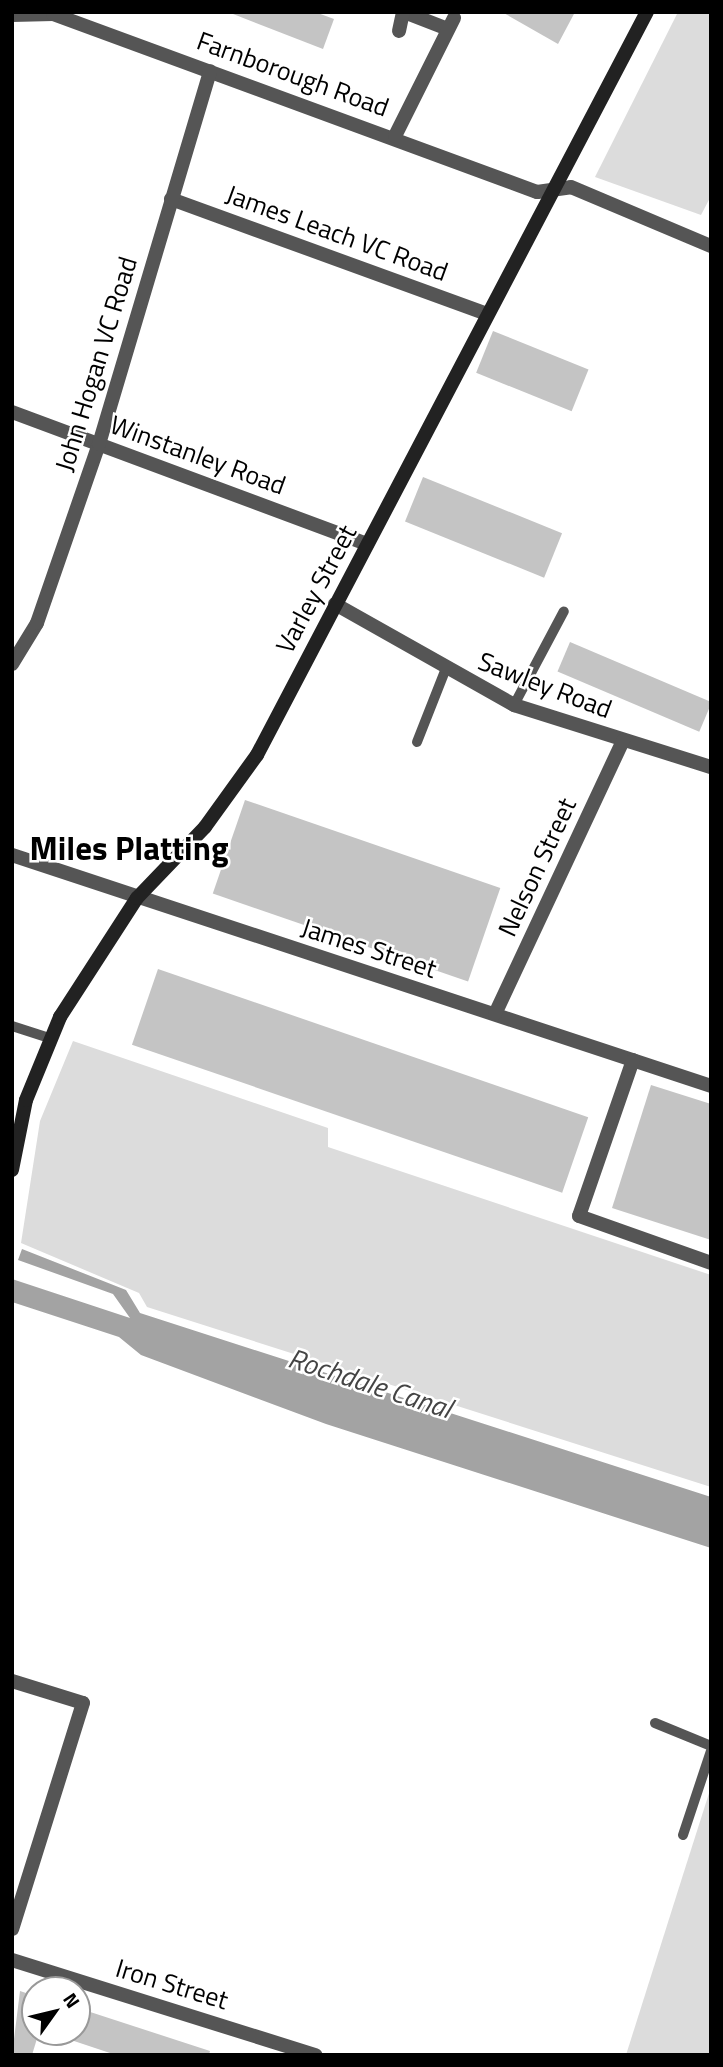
<!DOCTYPE html>
<style>
body{margin:0}
#map{position:relative;width:723px;height:2067px;overflow:hidden;background:#fff;font-family:"Titillium Web",sans-serif}
div>[style]{position:absolute}
.green>*{inset:0;background:#dcdcdc}
.water>*{inset:0;background:#a3a3a3}
.building>*{inset:0;background:#c4c4c4;transform-origin:0 0}
.lane>*{height:10px;margin:-5px;padding:0 5px;transform-origin:5px;border-radius:5px;background:#555}
.street>*{height:14px;margin:-7px;padding:0 7px;transform-origin:7px;border-radius:7px;background:#555}
.secondary>*{height:14px;margin:-7px;padding:0 7px;transform-origin:7px;border-radius:7px;background:#222}
span{translate:-50% -50%;white-space:nowrap;text-align:center;line-height:1.15;-webkit-text-stroke:5px #fff;paint-order:stroke}
.street-label{font-size:26px;color:#000}
.water-label{font-size:28px;color:#444;font-style:italic}
.district-label{font-size:33px;color:#000;font-weight:700}
.frame{position:absolute;inset:0;border:14px solid #000;pointer-events:none}
.north{position:absolute;left:21px;top:1976px;width:70px;height:70px;box-sizing:border-box;background:#fff;border:2px solid #999;border-radius:50%;rotate:56deg;font-size:19px;font-weight:700;line-height:28px;text-align:center;color:#000}
.north::after{content:'';display:block;margin:auto;width:24px;height:32px;background:#000;clip-path:polygon(50% 0,100% 100%,50% 72%,0 100%)}
</style>
<div id="map">
<div class="green">
<i style="clip-path:polygon(678px 12px,711px 12px,711px 196px,701px 215px,595px 177px)"></i>
<i style="clip-path:polygon(73px 1041px,328px 1128px,328px 1147px,711px 1275px,711px 1487px,147px 1307px,139px 1293px,21px 1243px,40px 1121px)"></i>
<i style="clip-path:polygon(711px 1787px,711px 2055px,626px 2055px,682px 1878px)"></i>
</div>
<div class="water">
<i style="clip-path:polygon(22px 1249px,126px 1290px,140px 1313px,711px 1497px,711px 1548px,326px 1424px,141px 1355px,119px 1337px,12px 1302px,12px 1279px,130px 1318px,113px 1294px,18px 1260px)"></i>
</div>
<div class="building">
<i style="clip-path:polygon(228px 12px,315px 12px,334px 19px,323px 49px)"></i>
<i style="clip-path:polygon(502px 12px,575px 12px,558px 44px)"></i>
<i style="left:493px;top:331px;width:103px;height:45px;rotate:22deg"></i>
<i style="left:423px;top:477px;width:150px;height:48px;rotate:22deg"></i>
<i style="left:570px;top:642px;width:154px;height:32px;rotate:23deg"></i>
<i style="left:245px;top:800px;width:270px;height:99px;rotate:19deg"></i>
<i style="left:158px;top:969px;width:455px;height:80px;rotate:19deg"></i>
<i style="clip-path:polygon(651px 1085px,711px 1104px,711px 1240px,612px 1208px)"></i>
<i style="clip-path:polygon(20px 1991px,35px 1996px,39px 2032px,32px 2055px,12px 2055px)"></i>
<i style="clip-path:polygon(81px 2009px,210px 2051px,209px 2055px,116px 2055px,71px 2040px)"></i>
</div>
<div class="lane">
<i style="left:514px;top:705px;width:106px;rotate:-62deg"></i>
<i style="left:417px;top:742px;width:76px;rotate:-68.5deg"></i>
<i style="left:12px;top:1026px;width:40px;rotate:18deg"></i>
<i style="left:655px;top:1723px;width:61px;rotate:22.3deg"></i>
<i style="left:683px;top:1835px;width:89px;rotate:-71.6deg"></i>
</div>
<div class="street">
<i style="left:404px;top:12px;width:47px;rotate:21.1deg"></i>
<i style="left:12px;top:15px;width:41px;rotate:-1.4deg"></i>
<i style="left:53px;top:14px;width:516px;rotate:20.19deg"></i>
<i style="left:537px;top:192px;width:34px;rotate:-8deg"></i>
<i style="left:571px;top:187px;width:152px;rotate:22.9deg"></i>
<i style="left:399px;top:31px;width:19px;rotate:-78deg"></i>
<i style="left:395px;top:136px;width:132px;rotate:-63.4deg"></i>
<i style="left:171px;top:199px;width:336px;rotate:20deg"></i>
<i style="left:12px;top:412px;width:379px;rotate:20.4deg"></i>
<i style="left:335px;top:604px;width:206px;rotate:29.4deg"></i>
<i style="left:514px;top:705px;width:207px;rotate:17.5deg"></i>
<i style="left:12px;top:664px;width:48px;rotate:-58.6deg"></i>
<i style="left:37px;top:623px;width:189px;rotate:-70.9deg"></i>
<i style="left:99px;top:444px;width:389px;rotate:-73.4deg"></i>
<i style="left:12px;top:855px;width:736px;rotate:18.29deg"></i>
<i style="left:495px;top:1014px;width:302px;rotate:-64.9deg"></i>
<i style="left:633px;top:1060px;width:165px;rotate:109.1deg"></i>
<i style="left:579px;top:1216px;width:140px;rotate:19.6deg"></i>
<i style="left:12px;top:1681px;width:74px;rotate:17.2deg"></i>
<i style="left:83px;top:1703px;width:237px;rotate:107.4deg"></i>
<i style="left:12px;top:1960px;width:318px;rotate:17.4deg"></i>
</div>
<div class="secondary">
<i style="left:12px;top:1170px;width:71px;rotate:-78.7deg"></i>
<i style="left:26px;top:1100px;width:90px;rotate:-67.7deg"></i>
<i style="left:60px;top:1017px;width:142px;rotate:-57.1deg"></i>
<i style="left:137px;top:898px;width:98px;rotate:-46.2deg"></i>
<i style="left:205px;top:827px;width:89px;rotate:-54.2deg"></i>
<i style="left:257px;top:755px;width:839px;rotate:-62.31deg"></i>
</div>
<div class="street-label">
<span style="left:293px;top:74px;rotate:20deg">Farnborough Road</span>
<span style="left:337px;top:233px;rotate:20deg">James Leach VC Road</span>
<span style="left:96px;top:364px;rotate:-73deg">John Hogan VC Road</span>
<span style="left:198px;top:455px;rotate:20deg">Winstanley Road</span>
<span style="left:316px;top:589px;rotate:-62deg">Varley Street</span>
<span style="left:545px;top:685px;rotate:21deg">Sawley Road</span>
<span style="left:537px;top:867px;rotate:-65deg">Nelson Street</span>
<span style="left:369px;top:948px;rotate:18deg">James Street</span>
<span style="left:172px;top:1984px;rotate:17deg">Iron Street</span>
</div>
<div class="water-label">
<span style="left:370px;top:1383px;rotate:18deg">Rochdale Canal</span>
</div>
<div class="district-label">
<span style="left:129px;top:849px">Miles Platting</span>
</div>
<div class="frame"></div>
<div class="north">N</div>
</div>
